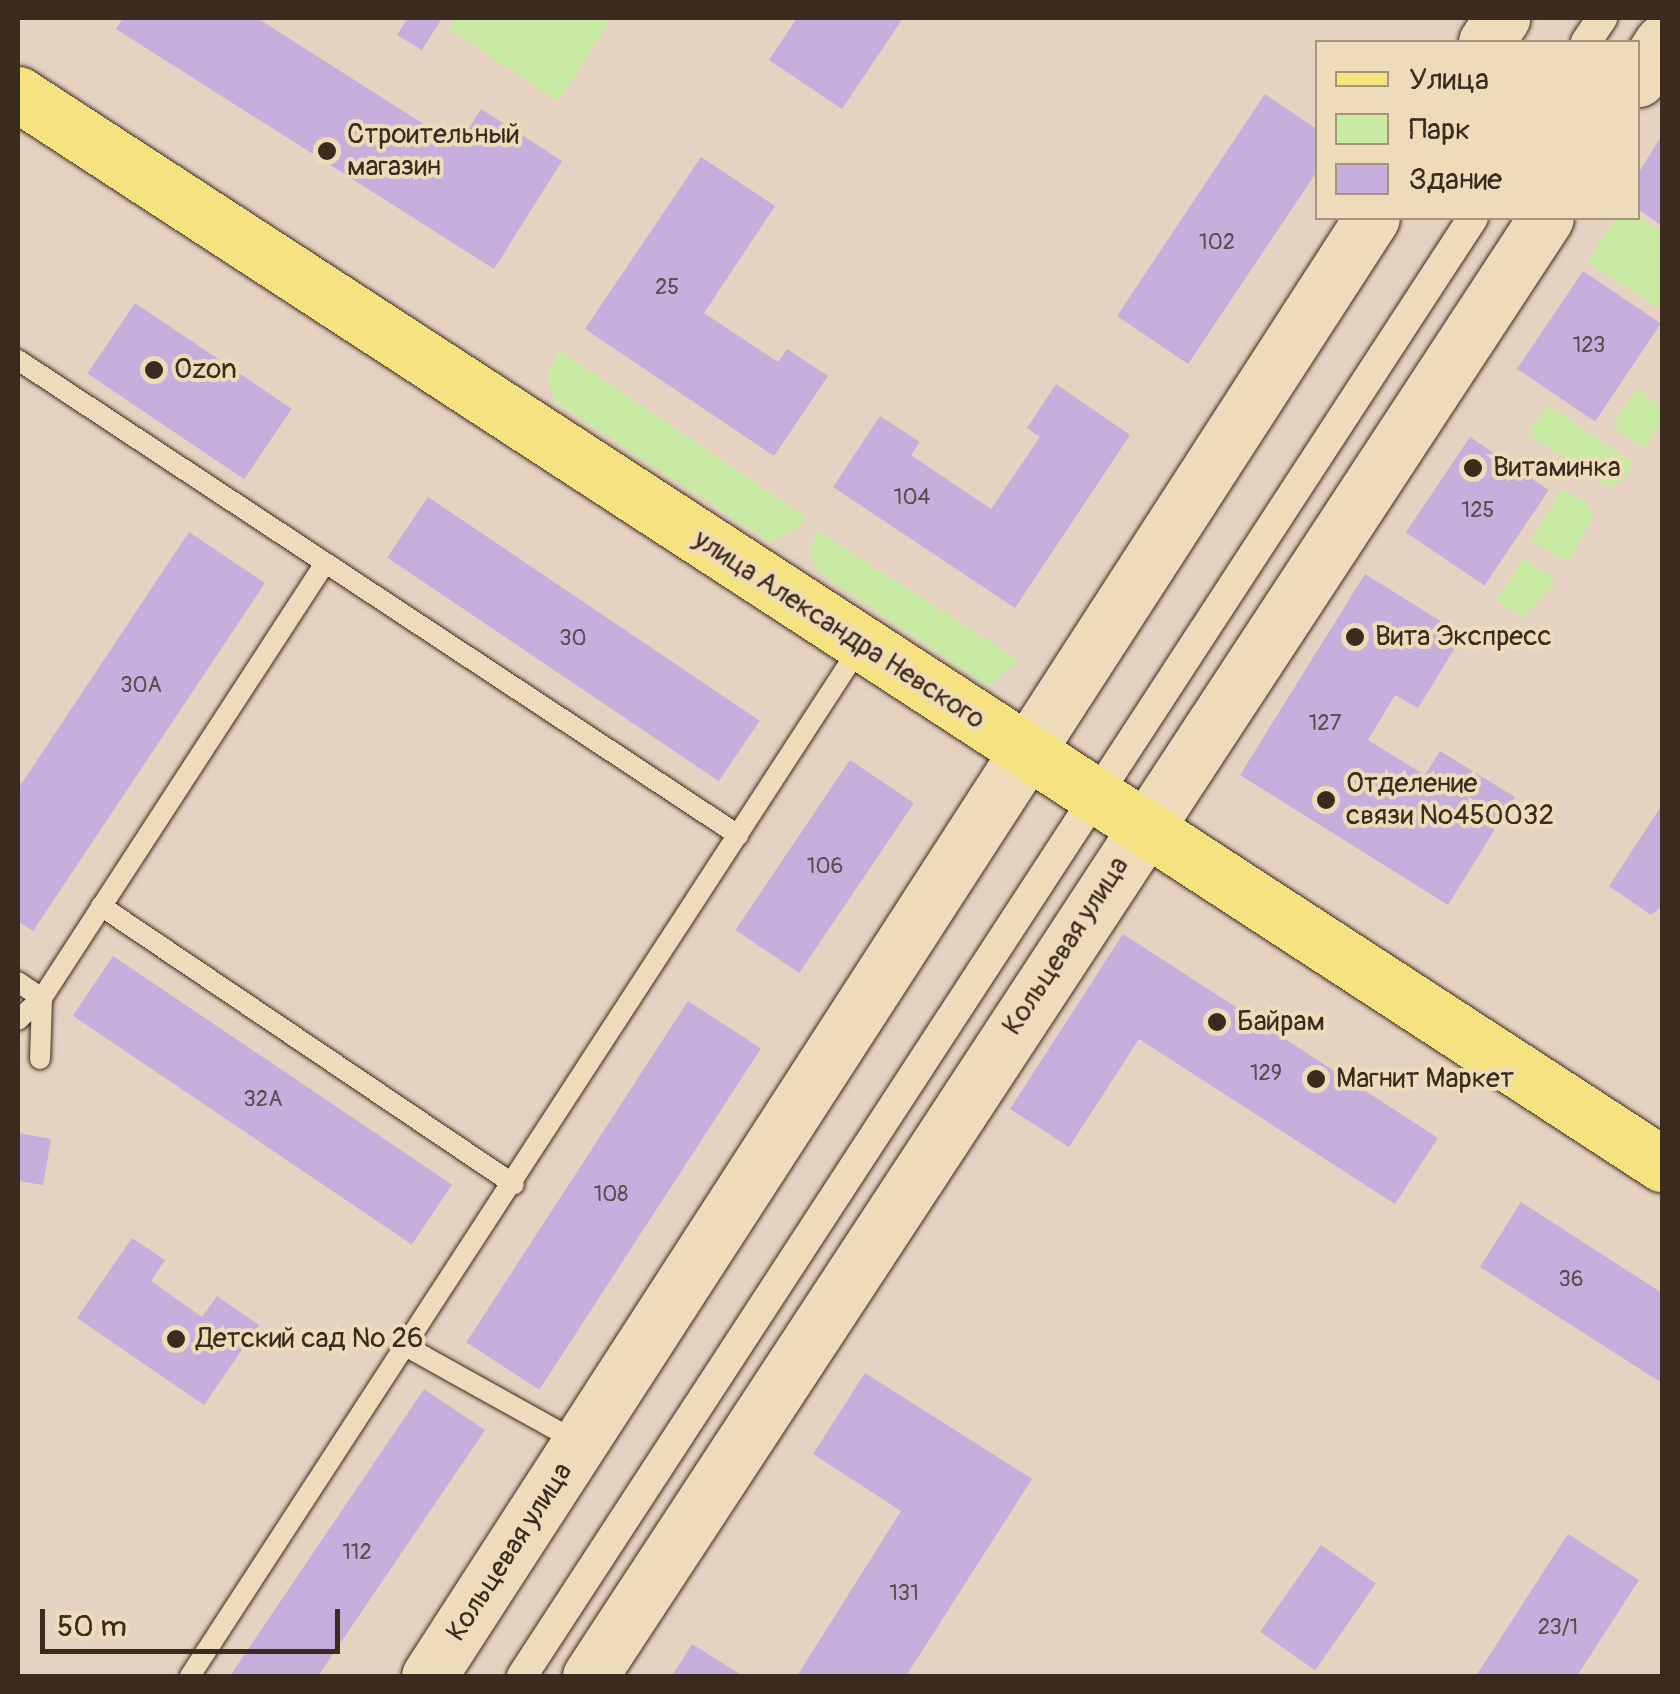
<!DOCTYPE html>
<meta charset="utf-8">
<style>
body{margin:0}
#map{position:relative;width:1680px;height:1694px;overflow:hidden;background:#e6d2c0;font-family:Pangolin,sans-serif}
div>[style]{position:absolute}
.green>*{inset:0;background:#c8eaa3}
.building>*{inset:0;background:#c6aedd;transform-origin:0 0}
.roads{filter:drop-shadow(0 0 2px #3b2a1e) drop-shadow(0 0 2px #3b2a1e)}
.service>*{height:20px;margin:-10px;padding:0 10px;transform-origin:10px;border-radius:10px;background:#eedbb9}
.pedestrian>*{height:30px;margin:-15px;padding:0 15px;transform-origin:15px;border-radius:15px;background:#eedbb9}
.secondary>*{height:55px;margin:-27.5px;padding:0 27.5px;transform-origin:27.5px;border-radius:27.5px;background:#eedbb9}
.primary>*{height:55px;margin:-27.5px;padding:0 27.5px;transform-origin:27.5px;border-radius:27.5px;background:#f6e281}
.dots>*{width:28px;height:28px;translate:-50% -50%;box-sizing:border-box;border:5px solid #eedbb9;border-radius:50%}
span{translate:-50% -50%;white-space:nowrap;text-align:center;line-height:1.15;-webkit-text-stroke:8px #eedbb9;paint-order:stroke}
.number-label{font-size:22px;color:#5e4b4e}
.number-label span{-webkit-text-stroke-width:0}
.poi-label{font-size:28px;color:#3b2a1e}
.left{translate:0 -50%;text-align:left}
.street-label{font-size:28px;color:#3b2a1e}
.frame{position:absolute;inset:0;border:20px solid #3b2a1e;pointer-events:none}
.legend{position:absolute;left:1315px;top:40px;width:325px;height:180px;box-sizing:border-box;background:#eedbb9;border:2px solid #a6947b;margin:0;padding:12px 18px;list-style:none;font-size:30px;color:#3b2a1e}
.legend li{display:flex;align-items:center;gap:20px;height:50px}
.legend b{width:50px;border:2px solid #a6947b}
.scale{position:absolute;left:40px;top:1609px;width:300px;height:45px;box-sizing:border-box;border:5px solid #3b2a1e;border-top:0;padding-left:12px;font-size:30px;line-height:35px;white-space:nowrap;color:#3b2a1e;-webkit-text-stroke:8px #eedbb9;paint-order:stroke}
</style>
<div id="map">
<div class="green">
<i style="clip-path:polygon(456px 18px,609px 18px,611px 19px,558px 101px,449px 29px)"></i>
<i style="clip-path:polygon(1638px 216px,1662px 232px,1662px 310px,1587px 262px,1616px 218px)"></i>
<i style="clip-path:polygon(559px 350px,805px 516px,797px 529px,769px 542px,555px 402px,547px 375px)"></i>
<i style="clip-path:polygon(1637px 389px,1662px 406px,1662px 419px,1644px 448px,1612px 427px)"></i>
<i style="clip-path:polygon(1547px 405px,1634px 463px,1621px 482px,1609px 488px,1528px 434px)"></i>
<i style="clip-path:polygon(1562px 489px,1586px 502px,1593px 517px,1568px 562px,1531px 541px)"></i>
<i style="clip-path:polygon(817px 530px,1018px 660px,989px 687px,818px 572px,809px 554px)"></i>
<i style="clip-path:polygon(1524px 559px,1556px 580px,1524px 618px,1496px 600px)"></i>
</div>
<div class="building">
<i style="clip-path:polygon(123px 18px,257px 18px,458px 146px,481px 109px,562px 161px,494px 269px,116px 29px)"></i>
<i style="clip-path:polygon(408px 18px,442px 18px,422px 50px,397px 35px)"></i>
<i style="clip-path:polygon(797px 18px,903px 18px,842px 109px,769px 60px)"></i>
<i style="clip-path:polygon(1265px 94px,1318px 130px,1318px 170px,1188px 364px,1117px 316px)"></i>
<i style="clip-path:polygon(1662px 135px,1662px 226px,1638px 209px,1638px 174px)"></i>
<i style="clip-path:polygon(701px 157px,775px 206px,704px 313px,778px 362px,787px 349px,828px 376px,774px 456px,585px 329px)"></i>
<i style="left:1583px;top:271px;width:94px;height:118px;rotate:34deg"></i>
<i style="left:135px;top:303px;width:189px;height:85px;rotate:34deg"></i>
<i style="clip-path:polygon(1056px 384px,1130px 435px,1015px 608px,833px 487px,880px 416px,920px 442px,911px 455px,991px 509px,1040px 437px,1027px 428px)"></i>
<i style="left:1470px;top:437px;width:95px;height:115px;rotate:34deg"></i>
<i style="left:428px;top:497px;width:400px;height:73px;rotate:34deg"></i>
<i style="clip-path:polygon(189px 532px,265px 583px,33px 931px,18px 921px,18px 789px)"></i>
<i style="clip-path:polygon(1365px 574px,1463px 635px,1418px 708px,1395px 695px,1368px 740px,1425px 775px,1440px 751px,1515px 797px,1448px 905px,1240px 775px)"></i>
<i style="left:850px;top:760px;width:77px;height:205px;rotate:34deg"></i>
<i style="clip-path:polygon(1662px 805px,1662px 906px,1651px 915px,1609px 886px)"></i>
<i style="clip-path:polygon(1123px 934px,1438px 1138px,1395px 1204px,1139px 1039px,1069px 1147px,1010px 1109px)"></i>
<i style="left:113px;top:956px;width:409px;height:72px;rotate:34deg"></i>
<i style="left:688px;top:1001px;width:87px;height:407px;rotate:33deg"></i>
<i style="clip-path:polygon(18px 1133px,51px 1139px,43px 1185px,18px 1181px)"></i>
<i style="clip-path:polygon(1521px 1202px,1662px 1293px,1662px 1383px,1480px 1267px)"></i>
<i style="clip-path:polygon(132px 1238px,165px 1260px,151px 1281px,202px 1317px,217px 1296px,259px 1325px,204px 1405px,77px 1318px)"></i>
<i style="clip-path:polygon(865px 1373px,1032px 1479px,906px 1676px,797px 1676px,901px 1511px,813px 1454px)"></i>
<i style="clip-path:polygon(424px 1389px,485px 1430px,318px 1676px,230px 1676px)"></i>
<i style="clip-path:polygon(1568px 1534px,1639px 1580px,1577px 1676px,1476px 1676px)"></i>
<i style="left:1321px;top:1545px;width:67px;height:106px;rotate:35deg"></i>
<i style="clip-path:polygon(692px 1644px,743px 1676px,672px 1676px)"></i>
</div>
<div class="roads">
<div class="service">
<i style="left:18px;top:360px;width:863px;rotate:33.41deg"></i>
<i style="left:101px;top:906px;width:498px;rotate:34deg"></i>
<i style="left:18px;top:982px;width:29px;rotate:34deg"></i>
<i style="left:42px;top:998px;width:519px;rotate:-56.95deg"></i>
<i style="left:18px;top:1020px;width:33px;rotate:-43deg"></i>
<i style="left:40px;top:1059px;width:61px;rotate:-88.1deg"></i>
<i style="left:409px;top:1348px;width:193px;rotate:29.1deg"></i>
<i style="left:190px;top:1676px;width:1230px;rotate:-56.94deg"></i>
</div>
<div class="pedestrian">
<i style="left:1586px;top:42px;width:29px;rotate:-56deg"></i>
<i style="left:522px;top:1676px;width:1741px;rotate:-56.89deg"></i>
</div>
<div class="secondary">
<i style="left:1486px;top:42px;width:29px;rotate:-56deg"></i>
<i style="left:1638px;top:79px;width:44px;rotate:-57deg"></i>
<i style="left:429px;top:1676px;width:1736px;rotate:-57.11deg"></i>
<i style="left:590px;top:1676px;width:1743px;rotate:-56.75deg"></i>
</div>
<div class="primary">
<i style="left:18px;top:94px;width:1962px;rotate:33.06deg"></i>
</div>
</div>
<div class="dots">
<i style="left:327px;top:151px;background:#3b2a1e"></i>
<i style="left:154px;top:370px;background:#3b2a1e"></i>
<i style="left:1473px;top:468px;background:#3b2a1e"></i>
<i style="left:1355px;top:637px;background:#3b2a1e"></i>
<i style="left:1326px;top:800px;background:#3b2a1e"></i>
<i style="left:1217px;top:1022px;background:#3b2a1e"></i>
<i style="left:1316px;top:1079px;background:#3b2a1e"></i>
<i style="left:176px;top:1339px;background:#3b2a1e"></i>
</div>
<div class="number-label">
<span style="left:1217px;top:243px">102</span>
<span style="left:667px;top:288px">25</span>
<span style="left:1589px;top:346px">123</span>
<span style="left:912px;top:498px">104</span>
<span style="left:1478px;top:511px">125</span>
<span style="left:573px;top:639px">30</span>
<span style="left:141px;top:686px">30А</span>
<span style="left:1325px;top:724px">127</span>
<span style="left:825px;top:867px">106</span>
<span style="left:1266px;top:1074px">129</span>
<span style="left:263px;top:1100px">32А</span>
<span style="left:611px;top:1195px">108</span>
<span style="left:1571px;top:1280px">36</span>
<span style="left:357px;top:1553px">112</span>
<span style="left:904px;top:1594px">131</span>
<span style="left:1558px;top:1628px">23/1</span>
</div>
<div class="poi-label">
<span class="left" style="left:347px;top:151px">Строительный<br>магазин</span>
<span class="left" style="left:174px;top:370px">Ozon</span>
<span class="left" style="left:1493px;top:468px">Витаминка</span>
<span class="left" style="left:1375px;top:637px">Вита Экспресс</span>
<span class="left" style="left:1346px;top:800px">Отделение<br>связи №450032</span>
<span class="left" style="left:1237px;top:1022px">Байрам</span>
<span class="left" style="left:1336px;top:1079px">Магнит Маркет</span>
<span class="left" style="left:196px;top:1339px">Детский сад № 26</span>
</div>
<div class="street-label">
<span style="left:839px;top:630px;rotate:33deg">улица Александра Невского</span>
<span style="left:1066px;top:946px;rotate:-57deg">Кольцевая улица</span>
<span style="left:510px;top:1552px;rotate:-57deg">Кольцевая улица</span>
</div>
<div class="frame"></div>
<ul class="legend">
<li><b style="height:12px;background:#f6e281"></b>Улица</li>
<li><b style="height:28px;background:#c8eaa3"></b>Парк</li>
<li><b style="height:28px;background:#c6aedd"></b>Здание</li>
</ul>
<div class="scale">50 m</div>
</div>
